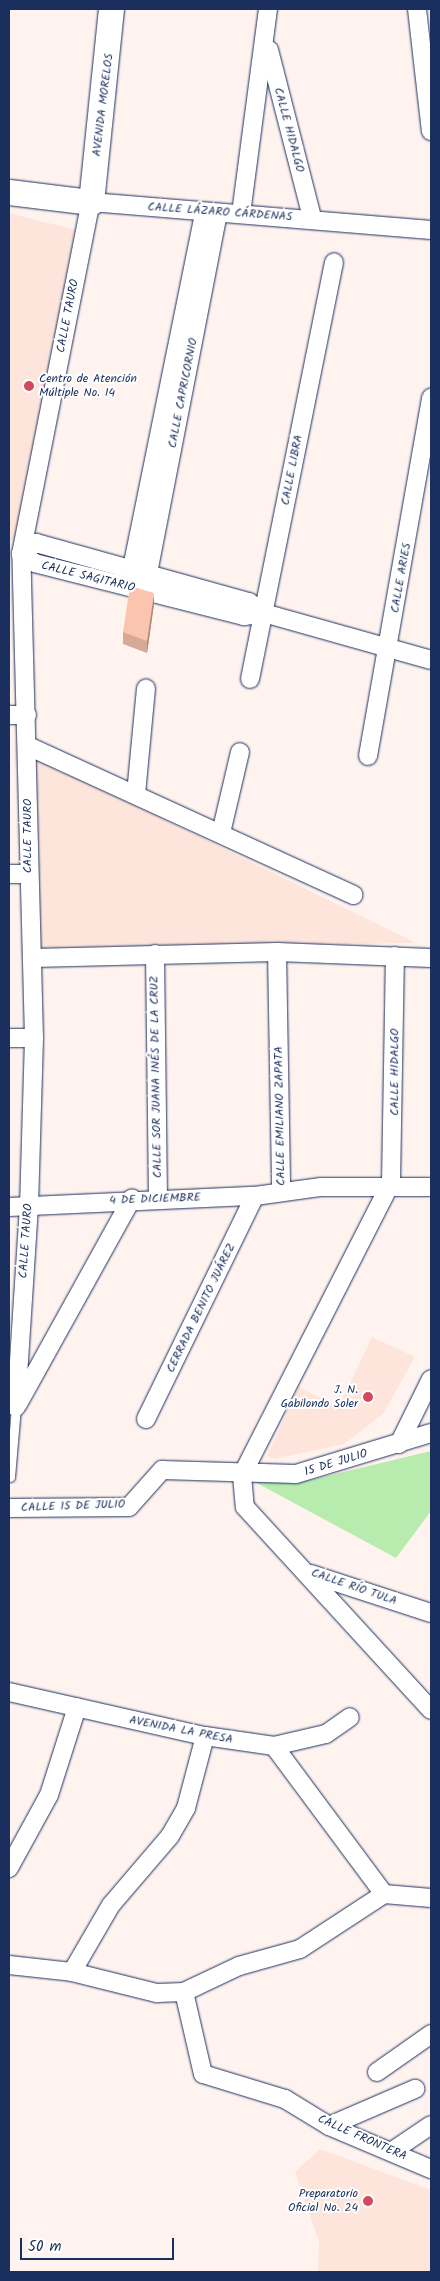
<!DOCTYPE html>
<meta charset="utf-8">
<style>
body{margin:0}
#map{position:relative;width:440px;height:2281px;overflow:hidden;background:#fef3ef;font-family:Kalam,sans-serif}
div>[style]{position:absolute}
.built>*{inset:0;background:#fde5dc}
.green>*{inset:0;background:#b8ecae}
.roads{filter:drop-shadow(0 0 1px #1b2f5e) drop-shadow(0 0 1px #1b2f5e)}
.lane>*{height:9px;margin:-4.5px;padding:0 4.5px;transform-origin:4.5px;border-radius:4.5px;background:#fff}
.street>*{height:18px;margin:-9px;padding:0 9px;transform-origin:9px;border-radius:9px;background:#fff}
.secondary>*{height:25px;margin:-12.5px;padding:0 12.5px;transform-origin:12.5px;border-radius:12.5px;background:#fff}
.wall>*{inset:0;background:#d8a996}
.shaded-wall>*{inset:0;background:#b0897a}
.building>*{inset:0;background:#fbc4af}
.dots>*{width:14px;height:14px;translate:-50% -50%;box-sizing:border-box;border:2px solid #fff;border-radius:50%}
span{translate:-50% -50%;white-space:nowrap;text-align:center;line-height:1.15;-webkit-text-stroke:4px #fff;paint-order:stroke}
.street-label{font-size:12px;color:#1b2f5e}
.poi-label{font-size:12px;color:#1b2f5e}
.left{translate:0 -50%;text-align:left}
.right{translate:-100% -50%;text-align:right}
.frame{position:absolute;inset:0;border:10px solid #1b2f5e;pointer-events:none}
.scale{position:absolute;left:20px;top:2238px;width:154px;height:22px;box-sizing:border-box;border:2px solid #1b2f5e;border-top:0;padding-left:6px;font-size:15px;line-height:18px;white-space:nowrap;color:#1b2f5e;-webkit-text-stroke:4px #fff;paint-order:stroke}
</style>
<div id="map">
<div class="built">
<i style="clip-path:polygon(9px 213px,80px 231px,21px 540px,9px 540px)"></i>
<i style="clip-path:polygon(35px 756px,416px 943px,40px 948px)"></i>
<i style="clip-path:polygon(372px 1337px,415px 1357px,383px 1414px,344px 1444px,275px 1459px,267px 1456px,299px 1387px,339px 1407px)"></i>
<i style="clip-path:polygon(320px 2149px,431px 2190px,431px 2272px,318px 2272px,319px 2242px,295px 2172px)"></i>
</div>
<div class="green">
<i style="clip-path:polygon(431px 1451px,431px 1511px,396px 1558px,255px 1482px,306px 1481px)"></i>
</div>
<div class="roads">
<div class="lane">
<i style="left:10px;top:1477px;width:70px;rotate:-85.1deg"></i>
</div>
<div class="street">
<i style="left:417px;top:9px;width:123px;rotate:83.5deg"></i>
<i style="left:269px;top:50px;width:172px;rotate:75.6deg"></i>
<i style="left:241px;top:214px;width:207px;rotate:-82.5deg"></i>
<i style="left:132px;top:568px;width:362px;rotate:-78.5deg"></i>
<i style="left:148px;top:573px;width:367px;rotate:-79deg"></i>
<i style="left:264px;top:613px;width:20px;rotate:171deg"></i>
<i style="left:244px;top:616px;width:216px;rotate:-165.8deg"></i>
<i style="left:35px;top:563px;width:17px;rotate:-147deg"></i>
<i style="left:21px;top:554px;width:19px;rotate:-36deg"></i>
<i style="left:36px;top:543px;width:221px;rotate:15.5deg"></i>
<i style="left:249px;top:602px;width:19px;rotate:36deg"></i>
<i style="left:264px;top:613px;width:173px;rotate:15.7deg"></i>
<i style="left:250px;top:679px;width:425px;rotate:-78.6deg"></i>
<i style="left:9px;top:715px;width:18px"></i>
<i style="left:28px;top:746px;width:358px;rotate:24.6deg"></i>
<i style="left:368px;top:756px;width:364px;rotate:-80deg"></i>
<i style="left:136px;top:794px;width:106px;rotate:-84.6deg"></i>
<i style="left:221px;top:833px;width:83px;rotate:-76.8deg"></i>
<i style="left:9px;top:874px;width:19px"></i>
<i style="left:277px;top:952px;width:240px;rotate:89deg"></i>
<i style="left:155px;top:954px;width:245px;rotate:89.3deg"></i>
<i style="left:33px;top:958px;width:244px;rotate:-1.4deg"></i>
<i style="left:277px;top:952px;width:154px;rotate:2.2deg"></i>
<i style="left:9px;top:1038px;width:25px"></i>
<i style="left:9px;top:1207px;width:246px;rotate:-2.6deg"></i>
<i style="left:255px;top:1196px;width:67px;rotate:-7.8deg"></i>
<i style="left:321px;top:1187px;width:110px"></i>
<i style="left:18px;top:1404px;width:235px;rotate:-61deg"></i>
<i style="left:16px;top:1407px;width:200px;rotate:-86.3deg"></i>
<i style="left:29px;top:1207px;width:169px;rotate:-88.3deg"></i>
<i style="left:34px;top:1038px;width:484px;rotate:-91.5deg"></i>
<i style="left:21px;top:554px;width:359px;rotate:-78.8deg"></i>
<i style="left:91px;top:202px;width:341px;rotate:4.7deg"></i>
<i style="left:146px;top:1419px;width:248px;rotate:-64deg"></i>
<i style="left:399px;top:1444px;width:72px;rotate:-63.8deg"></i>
<i style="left:242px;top:1475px;width:329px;rotate:-63deg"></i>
<i style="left:391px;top:1182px;width:226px;rotate:-89deg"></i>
<i style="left:242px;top:1475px;width:32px;rotate:85deg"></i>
<i style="left:245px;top:1507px;width:275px;rotate:47.5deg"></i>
<i style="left:9px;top:1508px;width:120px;rotate:-0.5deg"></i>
<i style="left:129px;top:1507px;width:50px;rotate:-48.3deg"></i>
<i style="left:162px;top:1470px;width:134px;rotate:1.7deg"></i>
<i style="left:296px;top:1474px;width:141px;rotate:-16.9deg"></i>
<i style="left:311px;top:1574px;width:126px;rotate:18deg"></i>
<i style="left:9px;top:1692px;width:201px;rotate:12.7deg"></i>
<i style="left:205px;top:1736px;width:70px;rotate:8.2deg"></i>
<i style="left:274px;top:1746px;width:53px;rotate:-13deg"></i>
<i style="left:326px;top:1734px;width:29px;rotate:-35deg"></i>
<i style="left:274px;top:1746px;width:184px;rotate:53.4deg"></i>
<i style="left:9px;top:1868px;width:83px;rotate:-61.3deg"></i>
<i style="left:49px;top:1795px;width:92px;rotate:-72.3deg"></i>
<i style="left:9px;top:1965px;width:63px;rotate:6.3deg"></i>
<i style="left:72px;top:1972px;width:88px;rotate:13.9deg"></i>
<i style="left:157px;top:1993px;width:27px;rotate:-2deg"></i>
<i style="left:184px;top:1992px;width:61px;rotate:-25.3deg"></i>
<i style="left:239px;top:1966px;width:63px;rotate:-15.6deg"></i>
<i style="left:300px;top:1949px;width:100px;rotate:-33.2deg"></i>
<i style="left:384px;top:1894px;width:47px;rotate:4.9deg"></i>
<i style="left:72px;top:1972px;width:78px;rotate:-59.8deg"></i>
<i style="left:111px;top:1905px;width:91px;rotate:-49.5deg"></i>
<i style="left:170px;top:1836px;width:32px;rotate:-60deg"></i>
<i style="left:186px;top:1808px;width:74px;rotate:-75.2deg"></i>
<i style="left:184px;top:1992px;width:84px;rotate:77deg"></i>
<i style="left:203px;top:2074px;width:86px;rotate:17deg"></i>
<i style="left:285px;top:2099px;width:52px;rotate:31.5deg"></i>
<i style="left:329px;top:2126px;width:111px;rotate:22.9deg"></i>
<i style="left:377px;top:2072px;width:66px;rotate:-35.1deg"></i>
<i style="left:329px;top:2126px;width:94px;rotate:-23.3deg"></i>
<i style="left:391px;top:2152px;width:48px;rotate:-34deg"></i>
</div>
<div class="secondary">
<i style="left:9px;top:192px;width:83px;rotate:7deg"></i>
<i style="left:91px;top:202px;width:194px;rotate:-84.1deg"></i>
</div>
</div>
<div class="wall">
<i style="clip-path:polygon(154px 604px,147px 653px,123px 644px,123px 632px)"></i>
</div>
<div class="shaded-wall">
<i style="clip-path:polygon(154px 593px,154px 604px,147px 653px,147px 641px)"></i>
</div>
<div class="building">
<i style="clip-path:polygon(130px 586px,154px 593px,147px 641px,123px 632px)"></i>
</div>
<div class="dots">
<i style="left:29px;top:386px;background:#d1495b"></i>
<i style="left:368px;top:1397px;background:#d1495b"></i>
<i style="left:368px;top:2201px;background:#d1495b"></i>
</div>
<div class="street-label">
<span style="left:103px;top:105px;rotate:-83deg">AVENIDA MORELOS</span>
<span style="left:289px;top:130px;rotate:75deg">CALLE HIDALGO</span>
<span style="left:220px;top:212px;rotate:4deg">CALLE LÁZARO CÁRDENAS</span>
<span style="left:68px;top:316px;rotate:-79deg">CALLE TAURO</span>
<span style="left:183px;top:393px;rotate:-79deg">CALLE CAPRICORNIO</span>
<span style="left:292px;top:470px;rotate:-79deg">CALLE LIBRA</span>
<span style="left:88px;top:577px;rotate:14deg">CALLE SAGITARIO</span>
<span style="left:401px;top:578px;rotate:-80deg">CALLE ARIES</span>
<span style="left:28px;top:836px;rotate:-90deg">CALLE TAURO</span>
<span style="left:395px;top:1072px;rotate:-90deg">CALLE HIDALGO</span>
<span style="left:156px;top:1077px;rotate:-91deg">CALLE SOR JUANA INÉS DE LA CRUZ</span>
<span style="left:280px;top:1116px;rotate:-91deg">CALLE EMILIANO ZAPATA</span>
<span style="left:155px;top:1199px;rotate:-2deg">4 DE DICIEMBRE</span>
<span style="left:26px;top:1241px;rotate:-86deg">CALLE TAURO</span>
<span style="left:201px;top:1308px;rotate:-64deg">CERRADA BENITO JUÁREZ</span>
<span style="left:336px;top:1463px;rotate:-17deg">15 DE JULIO</span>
<span style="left:73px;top:1506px;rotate:-2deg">CALLE 15 DE JULIO</span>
<span style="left:354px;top:1587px;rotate:19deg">CALLE RÍO TULA</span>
<span style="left:181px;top:1730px;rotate:11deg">AVENIDA LA PRESA</span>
<span style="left:362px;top:2138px;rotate:24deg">CALLE FRONTERA</span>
</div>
<div class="poi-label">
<span class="left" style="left:39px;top:386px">Centro de Atención<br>Múltiple No. 14</span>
<span class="right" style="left:358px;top:1397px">J. N.<br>Gabilondo Soler</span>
<span class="right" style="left:358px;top:2201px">Preparatorio<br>Oficial No. 24</span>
</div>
<div class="frame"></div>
<div class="scale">50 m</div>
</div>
